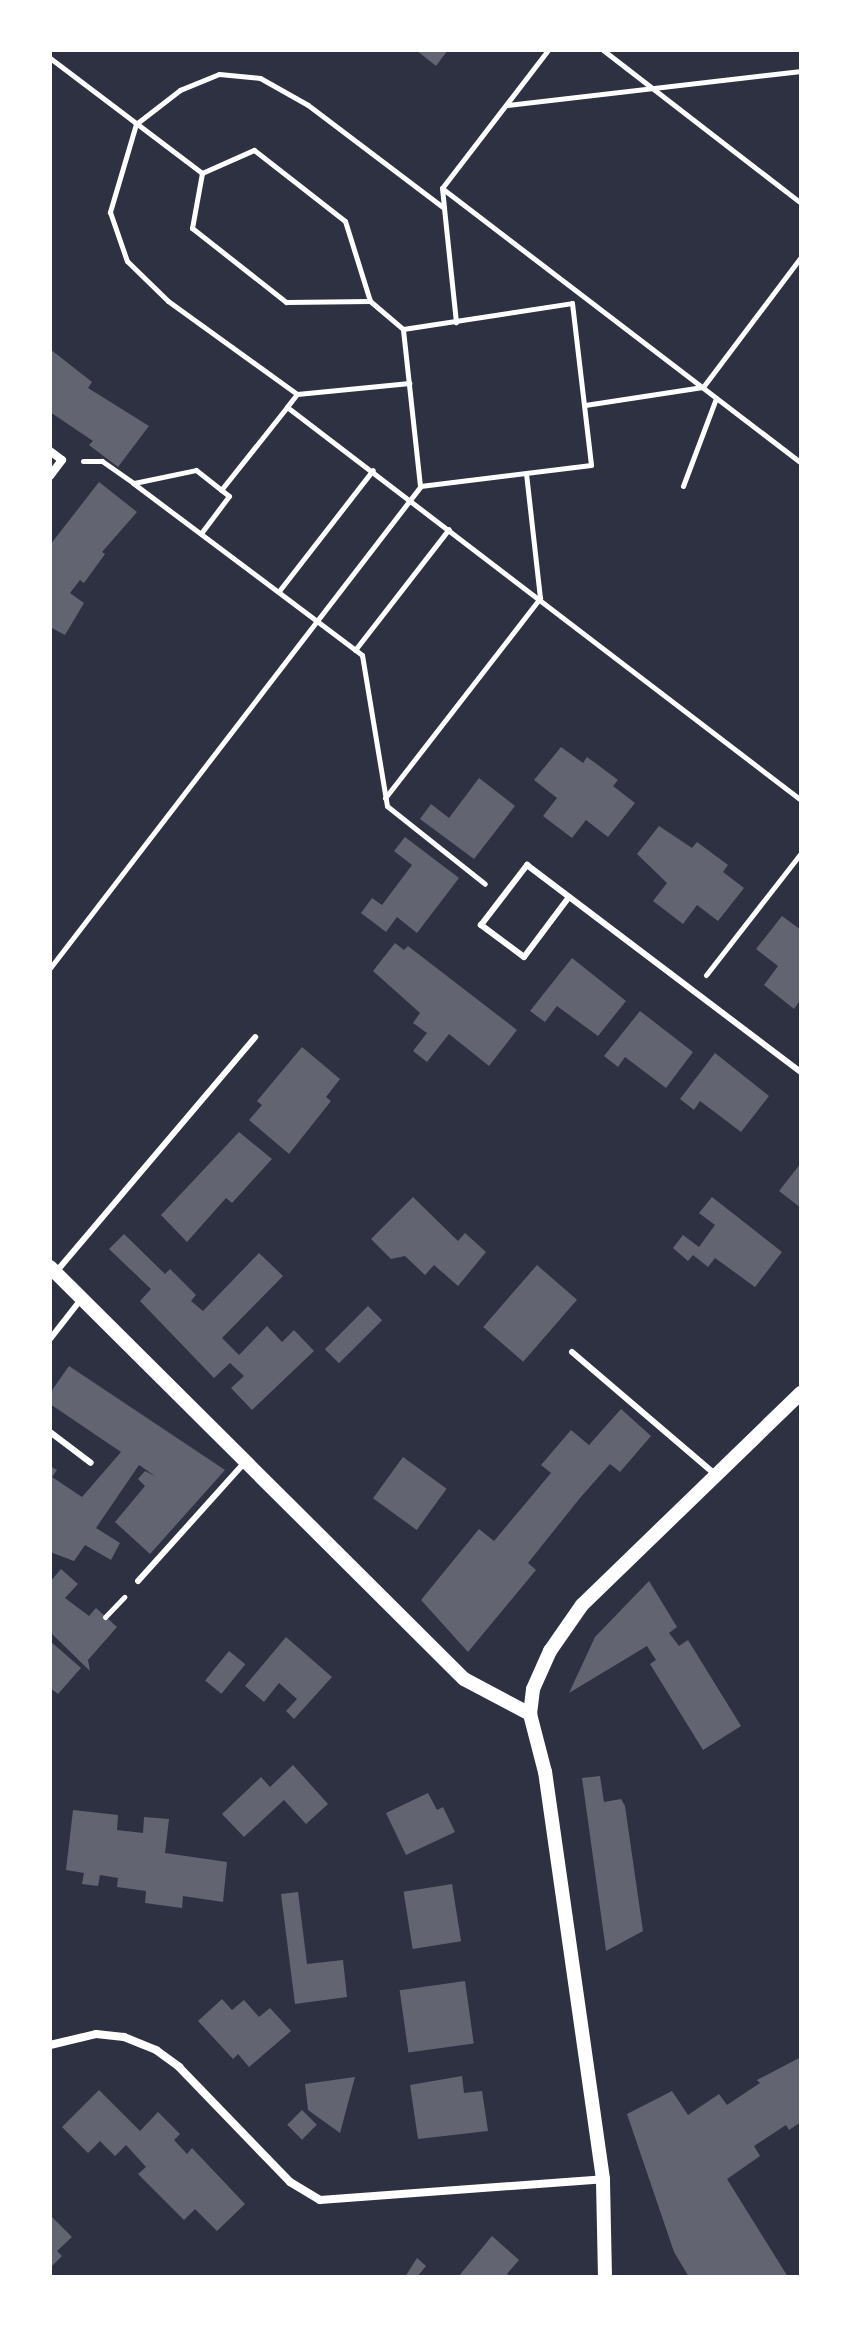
<!DOCTYPE html>
<style>
body{margin:0}
#map{position:relative;width:851px;height:2327px;overflow:hidden;background:#2d3142;font-family:Ubuntu,sans-serif}
div>[style]{position:absolute}
.building>*{inset:0;background:#626471;transform-origin:0 0}
.path>*{height:5px;margin:-2.5px;padding:0 2.5px;transform-origin:2.5px;border-radius:2.5px;background:#fff}
.service>*{height:6px;margin:-3px;padding:0 3px;transform-origin:3px;border-radius:3px;background:#fff}
.minor>*{height:8px;margin:-4px;padding:0 4px;transform-origin:4px;border-radius:4px;background:#fff}
.tertiary>*{height:14px;margin:-7px;padding:0 7px;transform-origin:7px;border-radius:7px;background:#fff}
span{translate:-50% -50%;white-space:nowrap;text-align:center;line-height:1.15;-webkit-text-stroke:7px #fff;paint-order:stroke}
.frame{position:absolute;inset:0;border:52px solid #fff;pointer-events:none}
</style>
<div id="map">
<div class="building">
<i style="clip-path:polygon(416px 50px,448px 50px,436px 66px)"></i>
<i style="clip-path:polygon(50px 349px,92px 382px,88px 388px,149px 426px,118px 467px,89px 445px,93px 441px,50px 412px)"></i>
<i style="clip-path:polygon(99px 482px,137px 512px,102px 552px,105px 554px,84px 583px,80px 580px,70px 593px,84px 603px,65px 635px,50px 627px,50px 545px)"></i>
<i style="clip-path:polygon(561px 747px,583px 763px,587px 757px,602px 768px,618px 780px,613px 786px,635px 803px,608px 837px,586px 820px,572px 838px,543px 816px,557px 798px,534px 780px)"></i>
<i style="clip-path:polygon(479px 778px,515px 806px,474px 859px,420px 819px,431px 804px,449px 818px)"></i>
<i style="clip-path:polygon(659px 826px,692px 848px,697px 842px,728px 865px,723px 872px,744px 888px,718px 921px,697px 905px,683px 924px,653px 901px,667px 883px,637px 854px)"></i>
<i style="clip-path:polygon(405px 837px,459px 878px,417px 933px,397px 917px,386px 932px,361px 913px,372px 898px,382px 905px,412px 865px,394px 851px)"></i>
<i style="clip-path:polygon(782px 916px,801px 930px,801px 999px,794px 1009px,764px 985px,778px 966px,756px 949px)"></i>
<i style="clip-path:polygon(395px 943px,404px 950px,408px 946px,517px 1030px,489px 1066px,449px 1034px,427px 1062px,413px 1051px,427px 1033px,413px 1023px,420px 1013px,373px 971px)"></i>
<i style="clip-path:polygon(572px 958px,626px 1001px,598px 1036px,557px 1006px,545px 1022px,530px 1011px)"></i>
<i style="clip-path:polygon(640px 1011px,693px 1052px,666px 1088px,625px 1057px,618px 1067px,604px 1056px)"></i>
<i style="clip-path:polygon(302px 1047px,340px 1079px,326px 1097px,331px 1101px,289px 1154px,249px 1120px,262px 1105px,257px 1101px)"></i>
<i style="clip-path:polygon(715px 1053px,769px 1096px,741px 1132px,700px 1101px,694px 1110px,680px 1099px)"></i>
<i style="clip-path:polygon(239px 1132px,272px 1159px,232px 1203px,226px 1198px,187px 1242px,161px 1215px)"></i>
<i style="clip-path:polygon(801px 1163px,801px 1208px,779px 1191px)"></i>
<i style="clip-path:polygon(413px 1197px,458px 1241px,465px 1233px,486px 1252px,458px 1286px,434px 1265px,425px 1275px,405px 1256px,391px 1259px,371px 1239px)"></i>
<i style="clip-path:polygon(712px 1197px,782px 1252px,755px 1287px,715px 1258px,708px 1267px,693px 1255px,688px 1261px,673px 1248px,683px 1235px,699px 1247px,715px 1225px,699px 1213px)"></i>
<i style="clip-path:polygon(124px 1234px,165px 1274px,170px 1269px,196px 1295px,191px 1301px,203px 1311px,259px 1253px,283px 1276px,222px 1338px,239px 1355px,267px 1326px,282px 1342px,294px 1330px,314px 1351px,252px 1410px,231px 1388px,244px 1376px,230px 1363px,214px 1378px,140px 1301px,151px 1289px,109px 1249px)"></i>
<i style="left:537px;top:1265px;width:53px;height:82px;rotate:41deg"></i>
<i style="left:368px;top:1306px;width:20px;height:61px;rotate:45deg"></i>
<i style="clip-path:polygon(69px 1366px,225px 1470px,150px 1554px,115px 1522px,145px 1486px,138px 1479px,145px 1471px,155px 1476px,139px 1465px,96px 1528px,120px 1543px,111px 1560px,85px 1545px,74px 1561px,50px 1552px,50px 1466px,57px 1470px,52px 1477px,82px 1497px,121px 1452px,50px 1404px,50px 1393px)"></i>
<i style="clip-path:polygon(621px 1409px,651px 1436px,620px 1472px,610px 1464px,580px 1498px,528px 1563px,536px 1570px,468px 1652px,421px 1600px,479px 1529px,494px 1541px,551px 1473px,541px 1465px,571px 1430px,589px 1445px)"></i>
<i style="left:403px;top:1457px;width:54px;height:51px;rotate:36deg"></i>
<i style="clip-path:polygon(61px 1569px,78px 1584px,65px 1598px,89px 1616px,96px 1608px,117px 1627px,88px 1660px,90px 1671px,50px 1632px,50px 1582px)"></i>
<i style="clip-path:polygon(649px 1581px,677px 1627px,669px 1633px,679px 1646px,688px 1640px,741px 1726px,703px 1750px,650px 1664px,656px 1660px,647px 1646px,569px 1693px,595px 1637px)"></i>
<i style="clip-path:polygon(286px 1637px,332px 1677px,294px 1719px,286px 1711px,297px 1699px,279px 1683px,264px 1702px,245px 1686px)"></i>
<i style="clip-path:polygon(50px 1641px,81px 1668px,58px 1694px,50px 1688px)"></i>
<i style="left:229px;top:1651px;width:21px;height:38px;rotate:39deg"></i>
<i style="clip-path:polygon(293px 1765px,328px 1804px,306px 1824px,284px 1800px,244px 1837px,222px 1814px,261px 1777px,270px 1787px)"></i>
<i style="clip-path:polygon(600px 1776px,604px 1802px,621px 1799px,625px 1806px,643px 1931px,606px 1951px,582px 1778px)"></i>
<i style="clip-path:polygon(428px 1793px,437px 1810px,443px 1807px,455px 1832px,406px 1855px,386px 1813px)"></i>
<i style="clip-path:polygon(73px 1810px,118px 1815px,117px 1830px,143px 1833px,144px 1817px,169px 1819px,165px 1853px,227px 1862px,223px 1902px,183px 1896px,182px 1908px,145px 1903px,146px 1891px,117px 1887px,118px 1878px,100px 1875px,98px 1886px,82px 1884px,84px 1873px,66px 1870px)"></i>
<i style="left:452px;top:1884px;width:58px;height:49px;rotate:81deg"></i>
<i style="clip-path:polygon(298px 1892px,307px 1964px,343px 1960px,347px 1997px,295px 2004px,281px 1894px)"></i>
<i style="left:465px;top:1981px;width:63px;height:66px;rotate:82deg"></i>
<i style="clip-path:polygon(222px 1999px,232px 2010px,244px 2000px,259px 2017px,270px 2008px,291px 2031px,249px 2067px,238px 2054px,233px 2059px,198px 2021px)"></i>
<i style="clip-path:polygon(801px 2057px,801px 2122px,789px 2130px,786px 2125px,754px 2146px,760px 2156px,727px 2179px,788px 2277px,689px 2277px,674px 2252px,627px 2114px,672px 2091px,688px 2115px,719px 2094px,727px 2105px,760px 2083px,757px 2080px)"></i>
<i style="clip-path:polygon(462px 2076px,464px 2093px,482px 2091px,488px 2131px,418px 2139px,410px 2085px)"></i>
<i style="clip-path:polygon(355px 2077px,340px 2133px,308px 2110px,305px 2084px)"></i>
<i style="clip-path:polygon(99px 2090px,140px 2131px,158px 2112px,180px 2134px,174px 2140px,187px 2154px,192px 2148px,245px 2204px,217px 2231px,195px 2209px,184px 2220px,138px 2174px,146px 2167px,126px 2145px,115px 2156px,100px 2141px,88px 2153px,62px 2127px)"></i>
<i style="left:302px;top:2110px;width:21px;height:21px;rotate:45deg"></i>
<i style="clip-path:polygon(50px 2215px,72px 2237px,57px 2251px,62px 2256px,50px 2268px)"></i>
<i style="clip-path:polygon(492px 2236px,519px 2260px,507px 2274px,511px 2277px,458px 2277px)"></i>
<i style="clip-path:polygon(417px 2258px,426px 2266px,417px 2277px,405px 2277px)"></i>
</div>
<div class="path">
<i style="left:548px;top:50px;width:174px;rotate:127.5deg"></i>
<i style="left:442px;top:188px;width:20px;rotate:84deg"></i>
<i style="left:444px;top:208px;width:171px;rotate:-142.9deg"></i>
<i style="left:308px;top:105px;width:55px;rotate:-150.6deg"></i>
<i style="left:260px;top:78px;width:41px;rotate:-174.4deg"></i>
<i style="left:219px;top:74px;width:42px;rotate:157.7deg"></i>
<i style="left:180px;top:90px;width:56px;rotate:142.3deg"></i>
<i style="left:136px;top:124px;width:92px;rotate:106.5deg"></i>
<i style="left:110px;top:212px;width:52px;rotate:70.9deg"></i>
<i style="left:127px;top:261px;width:57px;rotate:44.3deg"></i>
<i style="left:168px;top:301px;width:159px;rotate:35.8deg"></i>
<i style="left:297px;top:394px;width:16px;rotate:128deg"></i>
<i style="left:287px;top:407px;width:647px;rotate:37.4deg"></i>
<i style="left:603px;top:50px;width:250px;rotate:37.7deg"></i>
<i style="left:50px;top:58px;width:191px;rotate:37.1deg"></i>
<i style="left:202px;top:173px;width:56px;rotate:100.3deg"></i>
<i style="left:192px;top:228px;width:120px;rotate:38.2deg"></i>
<i style="left:286px;top:302px;width:84px;rotate:-0.7deg"></i>
<i style="left:370px;top:301px;width:43px;rotate:40.3deg"></i>
<i style="left:507px;top:105px;width:296px;rotate:-6.6deg"></i>
<i style="left:202px;top:173px;width:57px;rotate:-23.9deg"></i>
<i style="left:254px;top:150px;width:115px;rotate:38deg"></i>
<i style="left:345px;top:221px;width:84px;rotate:72.6deg"></i>
<i style="left:443px;top:189px;width:451px;rotate:37.4deg"></i>
<i style="left:444px;top:208px;width:115px;rotate:84deg"></i>
<i style="left:572px;top:303px;width:163px;rotate:83.3deg"></i>
<i style="left:591px;top:465px;width:172px;rotate:173deg"></i>
<i style="left:420px;top:486px;width:158px;rotate:-96.2deg"></i>
<i style="left:403px;top:329px;width:171px;rotate:-8.7deg"></i>
<i style="left:297px;top:394px;width:113px;rotate:-5.6deg"></i>
<i style="left:585px;top:405px;width:119px;rotate:-8.7deg"></i>
<i style="left:703px;top:387px;width:163px;rotate:-53deg"></i>
<i style="left:83px;top:461px;width:19px"></i>
<i style="left:102px;top:461px;width:38px;rotate:35deg"></i>
<i style="left:133px;top:483px;width:286px;rotate:36.9deg"></i>
<i style="left:362px;top:655px;width:153px;rotate:80.6deg"></i>
<i style="left:387px;top:806px;width:125px;rotate:38.5deg"></i>
<i style="left:134px;top:483px;width:63px;rotate:-11.8deg"></i>
<i style="left:196px;top:470px;width:42px;rotate:38.2deg"></i>
<i style="left:229px;top:496px;width:45px;rotate:126.9deg"></i>
<i style="left:683px;top:486px;width:94px;rotate:-69.4deg"></i>
<i style="left:221px;top:490px;width:106px;rotate:-51.5deg"></i>
<i style="left:279px;top:591px;width:153px;rotate:-52.2deg"></i>
<i style="left:355px;top:650px;width:153px;rotate:-52.2deg"></i>
<i style="left:385px;top:798px;width:253px;rotate:-52.2deg"></i>
<i style="left:540px;top:598px;width:125px;rotate:-96.4deg"></i>
<i style="left:50px;top:968px;width:607px;rotate:-52.43deg"></i>
<i style="left:706px;top:975px;width:155px;rotate:-52.1deg"></i>
<i style="left:105px;top:1617px;width:28px;rotate:-46deg"></i>
</div>
<div class="service">
<i style="left:569px;top:897px;width:75px;rotate:126.9deg"></i>
<i style="left:524px;top:957px;width:54px;rotate:-143.3deg"></i>
<i style="left:481px;top:925px;width:76px;rotate:-52.5deg"></i>
<i style="left:527px;top:865px;width:343px;rotate:37.1deg"></i>
<i style="left:56px;top:1272px;width:308px;rotate:-49.7deg"></i>
<i style="left:50px;top:1339px;width:52px;rotate:-52deg"></i>
<i style="left:572px;top:1352px;width:188px;rotate:40.5deg"></i>
<i style="left:50px;top:1432px;width:51px;rotate:37.1deg"></i>
<i style="left:138px;top:1581px;width:161px;rotate:-48deg"></i>
</div>
<div class="minor">
<i style="left:50px;top:451px;width:15px;rotate:37deg"></i>
<i style="left:62px;top:460px;width:20px;rotate:127deg"></i>
<i style="left:50px;top:2045px;width:47px;rotate:-13.4deg"></i>
<i style="left:96px;top:2034px;width:28px;rotate:6deg"></i>
<i style="left:124px;top:2037px;width:35px;rotate:22deg"></i>
<i style="left:156px;top:2050px;width:29px;rotate:36deg"></i>
<i style="left:179px;top:2067px;width:160px;rotate:46deg"></i>
<i style="left:290px;top:2182px;width:35px;rotate:31deg"></i>
<i style="left:320px;top:2200px;width:284px;rotate:-4.2deg"></i>
</div>
<div class="tertiary">
<i style="left:50px;top:1267px;width:584px;rotate:44.86deg"></i>
<i style="left:464px;top:1679px;width:75px;rotate:27.9deg"></i>
<i style="left:605px;top:2277px;width:98px;rotate:-91.2deg"></i>
<i style="left:603px;top:2179px;width:411px;rotate:-98.1deg"></i>
<i style="left:545px;top:1772px;width:60px;rotate:-104.5deg"></i>
<i style="left:530px;top:1714px;width:25px;rotate:-83deg"></i>
<i style="left:533px;top:1689px;width:42px;rotate:-65.9deg"></i>
<i style="left:550px;top:1651px;width:56px;rotate:-55.2deg"></i>
<i style="left:582px;top:1605px;width:305px;rotate:-44.1deg"></i>
</div>
<div class="frame"></div>
</div>
